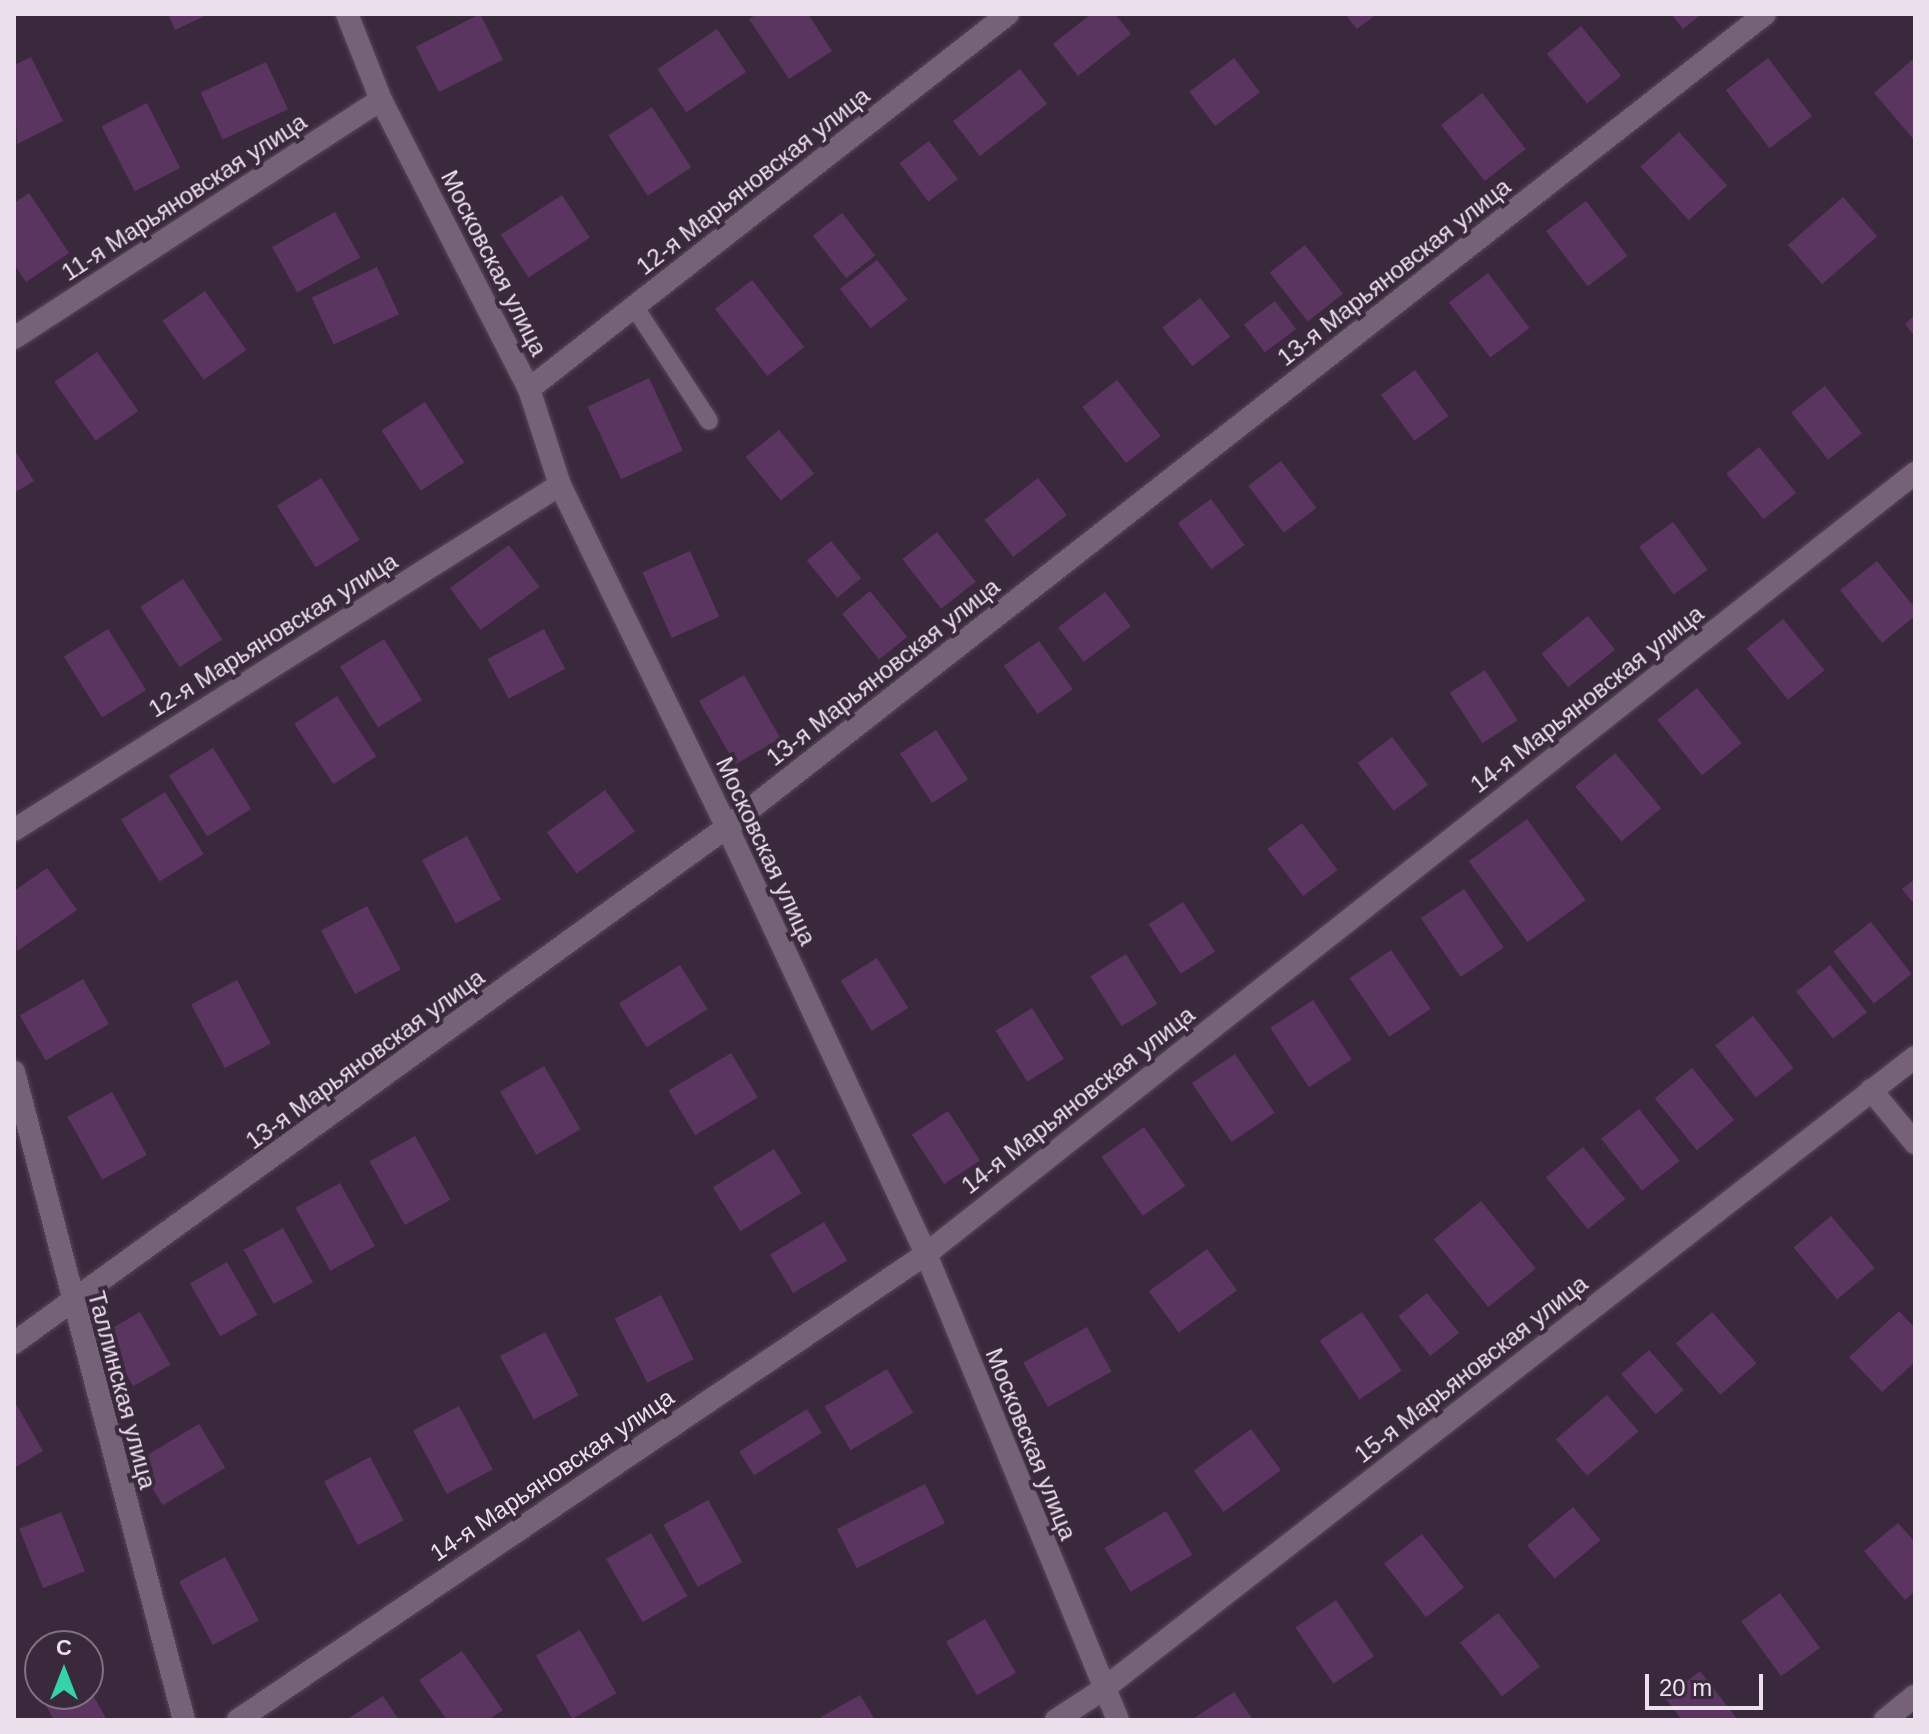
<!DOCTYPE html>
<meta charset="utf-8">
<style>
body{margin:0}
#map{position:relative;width:1929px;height:1734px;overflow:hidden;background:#3a293c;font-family:Arial,sans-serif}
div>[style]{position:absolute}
.building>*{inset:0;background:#5a355f;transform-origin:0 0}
.roads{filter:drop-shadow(0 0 2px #564757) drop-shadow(0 0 2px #564757)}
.service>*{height:18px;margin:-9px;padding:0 9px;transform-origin:9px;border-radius:9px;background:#766278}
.minor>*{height:22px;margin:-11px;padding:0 11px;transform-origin:11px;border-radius:11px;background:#766278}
span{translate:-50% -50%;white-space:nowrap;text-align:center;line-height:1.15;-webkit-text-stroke:8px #3a293c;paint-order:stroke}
.street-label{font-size:24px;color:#ebe0ec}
.frame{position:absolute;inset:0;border:16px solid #ebe0ec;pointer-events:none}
.north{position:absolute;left:24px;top:1630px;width:80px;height:80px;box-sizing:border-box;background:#3a293c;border:2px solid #817282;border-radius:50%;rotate:0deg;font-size:22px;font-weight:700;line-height:32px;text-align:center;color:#ebe0ec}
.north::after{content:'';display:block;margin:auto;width:28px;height:36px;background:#32d4a8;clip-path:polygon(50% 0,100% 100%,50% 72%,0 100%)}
.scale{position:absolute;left:1645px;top:1674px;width:118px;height:36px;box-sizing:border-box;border:4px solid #ebe0ec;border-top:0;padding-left:10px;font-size:24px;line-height:28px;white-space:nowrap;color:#ebe0ec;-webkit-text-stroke:6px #3a293c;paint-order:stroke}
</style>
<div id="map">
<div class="building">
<i style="clip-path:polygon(168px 14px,209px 14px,175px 30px)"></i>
<i style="left:480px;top:14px;width:51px;height:72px;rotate:63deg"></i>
<i style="clip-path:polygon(757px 14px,808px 14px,832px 51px,789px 79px,749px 19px)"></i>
<i style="clip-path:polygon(1091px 14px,1115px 14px,1131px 34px,1078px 76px,1053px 44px)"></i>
<i style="clip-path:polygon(1345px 14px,1377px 14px,1357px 29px)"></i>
<i style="clip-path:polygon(1671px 14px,1702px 14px,1683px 29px)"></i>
<i style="left:1581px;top:26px;width:64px;height:44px;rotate:51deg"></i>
<i style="left:717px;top:29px;width:52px;height:72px;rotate:56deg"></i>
<i style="clip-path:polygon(31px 57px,63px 121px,17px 144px,14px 65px)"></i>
<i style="left:1234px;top:58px;width:43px;height:56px;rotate:53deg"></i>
<i style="left:1768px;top:58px;width:73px;height:53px;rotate:53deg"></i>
<i style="clip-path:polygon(1913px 59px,1915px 61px,1915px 141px,1874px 93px)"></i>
<i style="left:266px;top:62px;width:52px;height:72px;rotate:65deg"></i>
<i style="left:1020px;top:69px;width:44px;height:85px;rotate:52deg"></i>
<i style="left:1482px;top:93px;width:71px;height:52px;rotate:52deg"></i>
<i style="left:147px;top:103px;width:73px;height:51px;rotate:63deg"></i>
<i style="left:652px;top:107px;width:72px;height:52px;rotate:57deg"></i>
<i style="left:1679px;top:132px;width:72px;height:52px;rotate:48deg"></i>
<i style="left:929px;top:141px;width:48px;height:37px;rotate:53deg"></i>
<i style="clip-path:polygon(29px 193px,69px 253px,26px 282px,14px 264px,14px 203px)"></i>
<i style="left:562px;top:195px;width:51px;height:73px;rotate:57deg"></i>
<i style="left:1843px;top:197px;width:52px;height:73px;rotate:49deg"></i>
<i style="left:1586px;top:201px;width:69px;height:50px;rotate:53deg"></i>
<i style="left:335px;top:212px;width:52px;height:72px;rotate:61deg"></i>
<i style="left:842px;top:213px;width:54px;height:37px;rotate:52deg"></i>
<i style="left:1305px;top:245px;width:62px;height:45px;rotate:52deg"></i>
<i style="left:877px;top:260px;width:50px;height:47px;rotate:52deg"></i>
<i style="left:377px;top:267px;width:52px;height:72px;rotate:65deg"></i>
<i style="left:1488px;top:273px;width:69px;height:49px;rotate:53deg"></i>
<i style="left:752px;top:280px;width:85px;height:47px;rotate:52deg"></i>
<i style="left:205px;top:291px;width:72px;height:52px;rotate:55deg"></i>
<i style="left:1200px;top:298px;width:49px;height:48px;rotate:52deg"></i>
<i style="left:1275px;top:301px;width:35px;height:39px;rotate:53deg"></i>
<i style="clip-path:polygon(1915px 315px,1915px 337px,1905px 324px)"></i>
<i style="left:97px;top:352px;width:72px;height:52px;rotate:55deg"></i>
<i style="left:1415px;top:370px;width:57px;height:42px;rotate:54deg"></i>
<i style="left:649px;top:378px;width:80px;height:68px;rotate:65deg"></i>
<i style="left:1117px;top:380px;width:71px;height:44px;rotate:52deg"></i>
<i style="left:1825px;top:386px;width:60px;height:43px;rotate:52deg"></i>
<i style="left:425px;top:402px;width:72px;height:52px;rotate:57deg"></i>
<i style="left:779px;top:430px;width:56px;height:43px;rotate:51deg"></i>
<i style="left:1759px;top:447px;width:59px;height:42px;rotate:51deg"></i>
<i style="clip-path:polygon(14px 449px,34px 481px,14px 493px)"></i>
<i style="left:1281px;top:461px;width:59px;height:41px;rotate:53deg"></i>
<i style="left:321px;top:478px;width:73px;height:52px;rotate:58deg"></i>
<i style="left:1038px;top:478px;width:47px;height:68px;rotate:52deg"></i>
<i style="left:1211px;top:499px;width:57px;height:41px;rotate:54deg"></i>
<i style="left:1673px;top:522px;width:59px;height:42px;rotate:54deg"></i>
<i style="left:937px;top:532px;width:63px;height:44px;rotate:52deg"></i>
<i style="left:831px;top:541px;width:48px;height:31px;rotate:51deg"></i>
<i style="left:509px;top:545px;width:52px;height:73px;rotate:54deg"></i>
<i style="left:690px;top:551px;width:72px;height:52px;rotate:66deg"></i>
<i style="clip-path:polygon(1877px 561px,1915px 608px,1915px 616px,1882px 643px,1840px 590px)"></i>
<i style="left:183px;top:579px;width:72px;height:51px;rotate:57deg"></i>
<i style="left:870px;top:591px;width:59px;height:36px;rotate:51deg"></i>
<i style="left:1105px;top:592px;width:43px;height:59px;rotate:53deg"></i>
<i style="left:1588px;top:616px;width:43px;height:60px;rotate:51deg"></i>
<i style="left:1783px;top:619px;width:66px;height:47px;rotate:51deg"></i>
<i style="left:108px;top:629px;width:72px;height:52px;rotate:58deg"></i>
<i style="left:544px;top:629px;width:45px;height:64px;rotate:62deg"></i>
<i style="left:384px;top:639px;width:72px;height:52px;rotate:58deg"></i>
<i style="left:1039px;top:641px;width:59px;height:43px;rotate:55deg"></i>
<i style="left:1485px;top:670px;width:60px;height:42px;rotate:57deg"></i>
<i style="left:744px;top:675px;width:73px;height:52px;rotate:60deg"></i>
<i style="left:1697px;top:688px;width:71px;height:51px;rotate:51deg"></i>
<i style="left:337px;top:696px;width:72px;height:51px;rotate:57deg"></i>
<i style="left:936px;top:730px;width:59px;height:43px;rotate:57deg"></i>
<i style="left:1392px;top:737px;width:60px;height:43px;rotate:53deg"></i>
<i style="left:213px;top:748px;width:72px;height:52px;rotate:58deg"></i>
<i style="left:1615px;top:753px;width:72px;height:52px;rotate:50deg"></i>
<i style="left:605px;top:790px;width:51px;height:72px;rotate:54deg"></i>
<i style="left:165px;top:792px;width:73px;height:52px;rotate:58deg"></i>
<i style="left:1527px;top:819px;width:100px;height:72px;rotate:54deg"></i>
<i style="left:1302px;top:823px;width:59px;height:43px;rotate:53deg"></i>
<i style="left:467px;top:836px;width:72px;height:51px;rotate:62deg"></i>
<i style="clip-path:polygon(47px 868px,77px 910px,17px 951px,14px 891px)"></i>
<i style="clip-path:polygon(1915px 879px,1915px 905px,1902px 889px)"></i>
<i style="left:1464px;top:889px;width:71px;height:52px;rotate:56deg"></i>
<i style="left:1183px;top:902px;width:59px;height:41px;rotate:57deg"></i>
<i style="left:367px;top:906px;width:72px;height:52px;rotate:62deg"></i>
<i style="left:1871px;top:922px;width:66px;height:48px;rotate:52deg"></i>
<i style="left:1391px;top:950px;width:71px;height:50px;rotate:56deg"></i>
<i style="left:1126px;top:954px;width:59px;height:42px;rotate:58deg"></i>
<i style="left:877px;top:958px;width:59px;height:43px;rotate:58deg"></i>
<i style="left:680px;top:965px;width:52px;height:72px;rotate:58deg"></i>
<i style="left:1830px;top:965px;width:60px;height:43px;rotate:52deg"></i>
<i style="left:83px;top:979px;width:52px;height:73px;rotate:60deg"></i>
<i style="left:237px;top:980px;width:72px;height:52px;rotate:62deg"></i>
<i style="left:1313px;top:1000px;width:71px;height:51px;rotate:57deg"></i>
<i style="left:1032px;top:1008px;width:60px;height:43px;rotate:58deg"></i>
<i style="left:1753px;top:1016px;width:66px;height:48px;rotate:52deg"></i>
<i style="left:731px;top:1053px;width:52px;height:73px;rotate:59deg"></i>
<i style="left:1235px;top:1054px;width:71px;height:52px;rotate:56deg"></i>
<i style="left:544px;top:1066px;width:73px;height:51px;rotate:60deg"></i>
<i style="left:1692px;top:1068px;width:67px;height:48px;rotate:51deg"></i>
<i style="left:112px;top:1092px;width:72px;height:51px;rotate:61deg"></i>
<i style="left:1639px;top:1109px;width:66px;height:48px;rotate:52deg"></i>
<i style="left:948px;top:1111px;width:59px;height:43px;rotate:57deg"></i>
<i style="left:1144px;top:1127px;width:72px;height:52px;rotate:55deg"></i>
<i style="left:415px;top:1136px;width:73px;height:52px;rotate:61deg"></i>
<i style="left:1583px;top:1147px;width:67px;height:48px;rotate:51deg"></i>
<i style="left:774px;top:1149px;width:52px;height:72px;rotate:58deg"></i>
<i style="left:340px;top:1183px;width:72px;height:51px;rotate:61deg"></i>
<i style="left:1481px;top:1201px;width:87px;height:61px;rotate:51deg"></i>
<i style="left:1831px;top:1216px;width:68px;height:49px;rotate:50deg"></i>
<i style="left:824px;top:1222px;width:45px;height:63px;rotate:59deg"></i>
<i style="left:283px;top:1228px;width:62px;height:45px;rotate:61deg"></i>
<i style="left:1207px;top:1249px;width:51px;height:72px;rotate:54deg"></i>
<i style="left:227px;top:1262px;width:61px;height:43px;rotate:60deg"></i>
<i style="left:1427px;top:1293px;width:51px;height:37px;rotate:51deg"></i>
<i style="left:661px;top:1295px;width:72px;height:52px;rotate:63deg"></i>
<i style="clip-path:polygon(1899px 1311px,1915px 1328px,1915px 1362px,1882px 1392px,1849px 1357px)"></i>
<i style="left:140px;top:1312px;width:61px;height:43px;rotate:60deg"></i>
<i style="left:1362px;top:1312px;width:71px;height:51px;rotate:56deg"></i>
<i style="left:1712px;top:1312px;width:68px;height:48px;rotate:49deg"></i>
<i style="left:1087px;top:1327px;width:51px;height:73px;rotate:61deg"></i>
<i style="left:545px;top:1332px;width:72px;height:51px;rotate:62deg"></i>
<i style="left:1649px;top:1350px;width:53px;height:37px;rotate:49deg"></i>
<i style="left:887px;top:1369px;width:51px;height:73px;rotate:59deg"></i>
<i style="left:1607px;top:1395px;width:48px;height:68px;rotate:49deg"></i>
<i style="clip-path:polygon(16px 1404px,43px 1451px,14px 1468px,14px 1405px)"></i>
<i style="left:459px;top:1406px;width:72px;height:52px;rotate:62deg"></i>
<i style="left:807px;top:1409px;width:28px;height:80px;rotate:58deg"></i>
<i style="left:199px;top:1424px;width:51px;height:73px;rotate:59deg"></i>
<i style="left:1251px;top:1429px;width:51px;height:71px;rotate:54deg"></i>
<i style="left:370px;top:1457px;width:72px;height:52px;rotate:62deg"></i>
<i style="left:925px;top:1484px;width:44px;height:99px;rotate:63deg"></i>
<i style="left:708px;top:1500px;width:71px;height:51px;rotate:61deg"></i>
<i style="left:1573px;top:1507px;width:43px;height:60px;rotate:50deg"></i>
<i style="left:1166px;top:1511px;width:51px;height:72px;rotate:59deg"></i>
<i style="left:61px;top:1512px;width:64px;height:45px;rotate:68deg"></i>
<i style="clip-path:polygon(1898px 1523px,1915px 1542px,1915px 1591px,1905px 1600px,1864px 1551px)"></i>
<i style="left:651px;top:1533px;width:73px;height:52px;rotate:60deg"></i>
<i style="left:1422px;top:1534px;width:68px;height:48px;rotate:52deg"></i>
<i style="left:225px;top:1557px;width:72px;height:52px;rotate:62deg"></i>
<i style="left:1780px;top:1593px;width:68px;height:48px;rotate:54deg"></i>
<i style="left:1336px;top:1600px;width:68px;height:49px;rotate:56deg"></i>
<i style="left:1498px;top:1613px;width:68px;height:48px;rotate:52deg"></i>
<i style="left:985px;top:1619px;width:62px;height:45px;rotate:60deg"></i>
<i style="left:580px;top:1630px;width:73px;height:51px;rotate:60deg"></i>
<i style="clip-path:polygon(462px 1651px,503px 1710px,488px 1720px,447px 1720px,419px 1680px)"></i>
<i style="clip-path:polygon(1700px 1671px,1738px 1720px,1682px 1720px,1665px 1698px)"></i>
<i style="clip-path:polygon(88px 1686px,107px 1720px,54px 1720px,41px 1697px,88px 1694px)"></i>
<i style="clip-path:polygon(1234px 1692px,1253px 1720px,1191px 1720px)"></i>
<i style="clip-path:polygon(860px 1695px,875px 1720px,823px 1720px,821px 1717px)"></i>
<i style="clip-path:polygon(383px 1696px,399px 1720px,346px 1720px)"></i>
</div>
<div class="roads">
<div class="service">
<i style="left:634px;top:306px;width:137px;rotate:56.9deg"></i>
</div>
<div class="minor">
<i style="left:347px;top:14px;width:92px;rotate:68.4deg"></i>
<i style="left:381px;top:100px;width:325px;rotate:62.9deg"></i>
<i style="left:529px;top:389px;width:101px;rotate:72.1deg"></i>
<i style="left:560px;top:485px;width:381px;rotate:64deg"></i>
<i style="left:727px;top:827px;width:471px;rotate:65deg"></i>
<i style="left:926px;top:1254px;width:504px;rotate:67.61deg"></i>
<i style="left:14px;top:338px;width:437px;rotate:-33deg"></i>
<i style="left:529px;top:389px;width:608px;rotate:-38.06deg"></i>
<i style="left:14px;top:830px;width:646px;rotate:-32.29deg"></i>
<i style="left:14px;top:1072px;width:670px;rotate:75.3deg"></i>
<i style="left:1871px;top:1090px;width:69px;rotate:50.3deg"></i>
<i style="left:14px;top:1343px;width:880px;rotate:-35.89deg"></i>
<i style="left:727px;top:827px;width:1318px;rotate:-38.07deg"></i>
<i style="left:238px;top:1720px;width:831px;rotate:-34.11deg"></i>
<i style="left:926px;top:1254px;width:1260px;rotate:-38.3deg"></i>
<i style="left:1056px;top:1720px;width:55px;rotate:-33.1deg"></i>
<i style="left:1102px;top:1690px;width:1030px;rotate:-37.9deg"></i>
<i style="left:1885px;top:1720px;width:38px;rotate:-39deg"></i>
</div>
</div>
<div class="street-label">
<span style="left:753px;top:181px;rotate:-38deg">12-я Марьяновская улица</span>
<span style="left:184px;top:197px;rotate:-33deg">11-я Марьяновская улица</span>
<span style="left:494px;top:263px;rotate:63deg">Московская улица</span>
<span style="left:1394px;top:272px;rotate:-38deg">13-я Марьяновская улица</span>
<span style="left:273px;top:635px;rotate:-32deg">12-я Марьяновская улица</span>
<span style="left:883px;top:672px;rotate:-38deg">13-я Марьяновская улица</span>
<span style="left:1587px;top:699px;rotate:-38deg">14-я Марьяновская улица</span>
<span style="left:766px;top:851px;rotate:65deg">Московская улица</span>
<span style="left:365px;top:1059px;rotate:-36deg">13-я Марьяновская улица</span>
<span style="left:1078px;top:1100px;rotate:-38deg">14-я Марьяновская улица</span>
<span style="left:1471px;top:1369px;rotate:-38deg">15-я Марьяновская улица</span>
<span style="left:122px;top:1390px;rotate:75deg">Таллинская улица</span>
<span style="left:1031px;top:1444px;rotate:68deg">Московская улица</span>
<span style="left:552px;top:1475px;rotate:-34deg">14-я Марьяновская улица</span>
</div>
<div class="frame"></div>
<div class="north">С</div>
<div class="scale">20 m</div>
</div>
